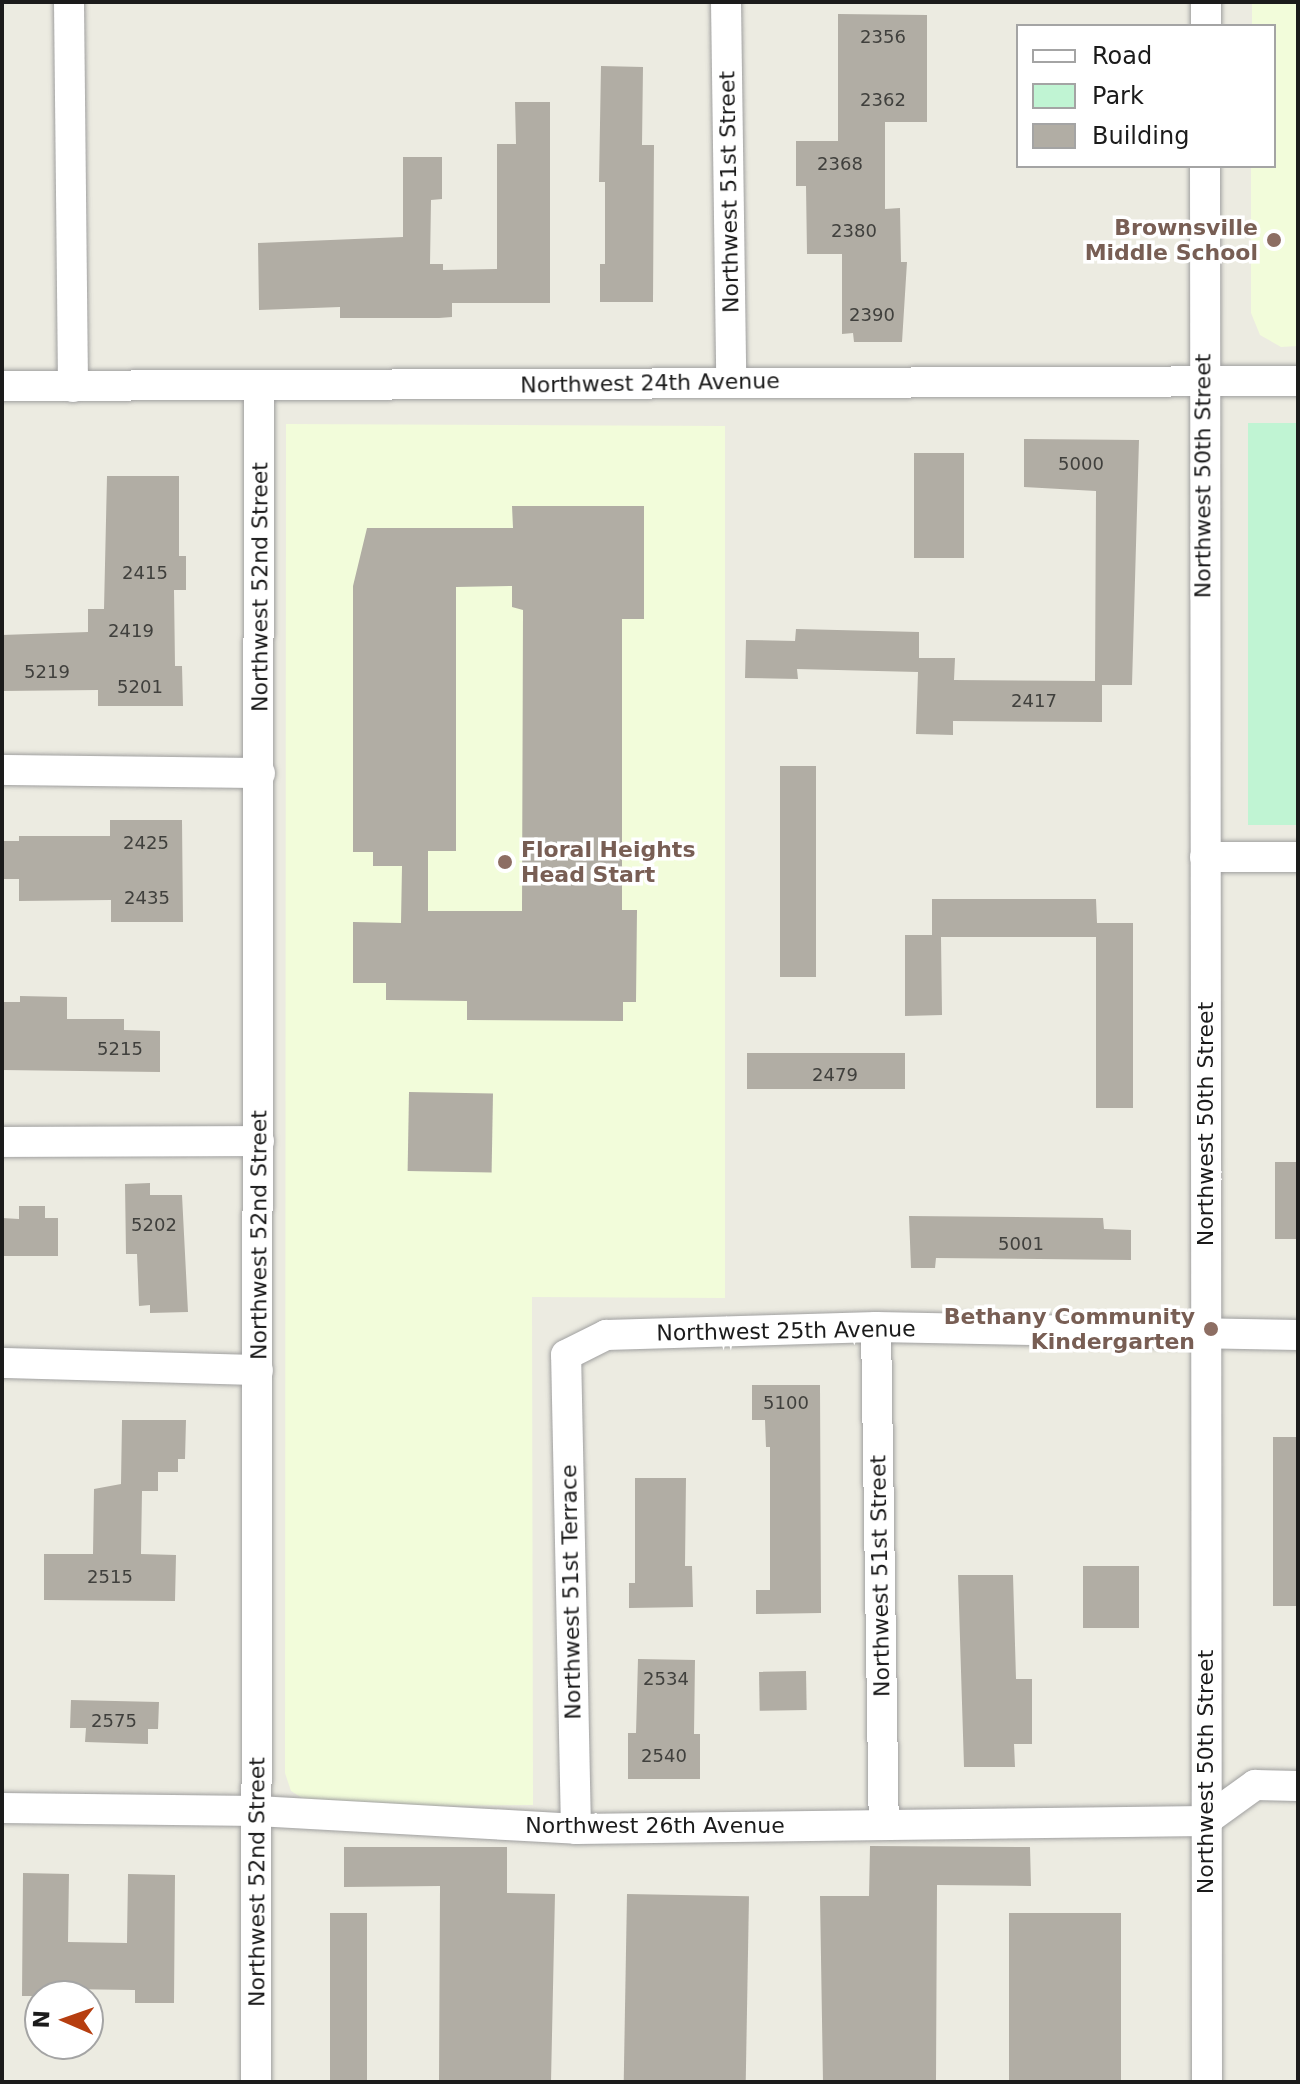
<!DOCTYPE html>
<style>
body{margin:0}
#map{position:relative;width:1300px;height:2084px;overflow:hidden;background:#ecebe1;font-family:"DejaVu Sans",sans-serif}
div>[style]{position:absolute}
.education>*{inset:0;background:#f2fcda}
.park>*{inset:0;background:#c0f4d3;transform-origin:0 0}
.building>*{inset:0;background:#b1ada4;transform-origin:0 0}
.roads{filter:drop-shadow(0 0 2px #9f9f9f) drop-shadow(0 0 2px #9f9f9f)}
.street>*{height:30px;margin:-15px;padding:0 15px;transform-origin:15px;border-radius:15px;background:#fff}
.dots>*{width:22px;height:22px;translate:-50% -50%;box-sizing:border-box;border:4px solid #fff;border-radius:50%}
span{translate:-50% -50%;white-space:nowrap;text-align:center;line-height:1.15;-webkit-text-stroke:7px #fff;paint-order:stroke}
.number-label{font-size:18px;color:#40403d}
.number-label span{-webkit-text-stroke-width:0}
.street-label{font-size:22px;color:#1b1b1b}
.education-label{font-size:22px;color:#785e54;font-weight:700}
.right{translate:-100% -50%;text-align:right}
.left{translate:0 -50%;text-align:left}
.frame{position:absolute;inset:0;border:4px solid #1b1b1b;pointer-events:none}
.legend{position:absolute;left:1016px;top:24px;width:260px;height:144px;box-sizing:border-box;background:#fff;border:2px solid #a4a4a4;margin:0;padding:10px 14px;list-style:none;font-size:24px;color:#1b1b1b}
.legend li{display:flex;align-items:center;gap:16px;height:40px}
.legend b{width:40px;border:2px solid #a4a4a4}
.north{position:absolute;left:24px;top:1980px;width:80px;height:80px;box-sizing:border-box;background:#fff;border:2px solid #a4a4a4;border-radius:50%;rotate:272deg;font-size:22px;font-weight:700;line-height:32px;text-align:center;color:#1b1b1b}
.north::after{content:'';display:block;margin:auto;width:28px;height:36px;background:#b63e10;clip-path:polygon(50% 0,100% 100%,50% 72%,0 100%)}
</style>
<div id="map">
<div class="education">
<i style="clip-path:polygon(1252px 2px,1298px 2px,1298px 346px,1281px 347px,1260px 335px,1251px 313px,1251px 166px,1274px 166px,1274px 26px,1252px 26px)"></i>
<i style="clip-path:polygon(286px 424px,725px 426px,725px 1298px,532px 1297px,533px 1805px,317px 1807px,291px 1791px,285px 1773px)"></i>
</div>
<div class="park">
<i style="left:1248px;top:423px;width:50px;height:402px"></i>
</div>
<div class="building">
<i style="clip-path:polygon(838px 14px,927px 15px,927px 122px,885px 122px,885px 209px,900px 208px,901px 262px,907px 262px,902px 342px,854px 342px,853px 333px,842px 334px,842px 254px,807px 254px,806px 186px,796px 186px,796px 141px,838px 141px)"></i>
<i style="clip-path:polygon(601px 66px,643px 67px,642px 145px,654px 145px,653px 302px,600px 302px,600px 264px,605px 264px,605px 182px,599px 182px)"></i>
<i style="clip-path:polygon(515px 102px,550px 102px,550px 303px,452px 303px,452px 317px,439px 318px,340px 318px,340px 307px,259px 310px,258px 243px,403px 237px,403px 157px,442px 157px,442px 199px,431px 200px,430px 264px,443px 264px,443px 270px,497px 269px,497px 144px,516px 144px)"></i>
<i style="clip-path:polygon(1024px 439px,1139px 440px,1132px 685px,1102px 685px,1102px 722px,953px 721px,953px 735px,916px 734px,918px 672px,797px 669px,798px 679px,745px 678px,746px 640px,795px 641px,796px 629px,919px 632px,919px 658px,955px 658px,954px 680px,1095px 681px,1096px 491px,1024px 487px)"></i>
<i style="left:914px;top:453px;width:50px;height:105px"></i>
<i style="clip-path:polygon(107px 476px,179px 476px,179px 556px,186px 556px,186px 590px,174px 590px,175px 666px,182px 666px,183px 706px,98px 706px,98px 690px,2px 691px,2px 635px,88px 632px,88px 609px,104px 609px)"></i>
<i style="clip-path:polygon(evenodd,512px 506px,644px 506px,644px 619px,622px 619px,622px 910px,637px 910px,636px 1002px,623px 1002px,623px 1021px,467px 1020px,467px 1001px,386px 1000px,386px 983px,353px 983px,353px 922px,401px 923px,402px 866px,373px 866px,373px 852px,353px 852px,353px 586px,367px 528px,513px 528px,512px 506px,512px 586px,512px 607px,523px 610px,522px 911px,428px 911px,428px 851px,456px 851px,456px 587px,512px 586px)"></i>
<i style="left:780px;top:766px;width:36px;height:211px"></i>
<i style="clip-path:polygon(110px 820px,182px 820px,183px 922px,111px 922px,111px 900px,19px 901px,19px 879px,2px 879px,2px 841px,19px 841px,19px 836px,110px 836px)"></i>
<i style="clip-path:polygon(932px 899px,1096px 899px,1097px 923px,1133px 923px,1133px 1108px,1096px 1108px,1096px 937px,941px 937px,942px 1015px,905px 1016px,905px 935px,932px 935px)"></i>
<i style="clip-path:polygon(20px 996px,67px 997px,67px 1019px,124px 1019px,124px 1030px,160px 1031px,160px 1072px,2px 1070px,2px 1002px,20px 1002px)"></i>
<i style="left:747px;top:1053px;width:158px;height:36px"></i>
<i style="left:409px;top:1092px;width:84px;height:79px;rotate:1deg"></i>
<i style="left:1275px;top:1162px;width:23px;height:77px"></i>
<i style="clip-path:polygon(150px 1183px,150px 1195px,182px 1195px,188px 1312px,150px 1313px,150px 1305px,139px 1306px,137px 1254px,126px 1254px,125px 1184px)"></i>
<i style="clip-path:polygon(19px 1206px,45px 1206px,45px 1218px,58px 1218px,58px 1256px,2px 1256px,2px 1218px,19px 1219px)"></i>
<i style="clip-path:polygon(909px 1216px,1103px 1218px,1104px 1229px,1131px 1230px,1131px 1260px,936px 1258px,935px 1268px,911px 1268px)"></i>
<i style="clip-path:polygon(752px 1385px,820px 1385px,821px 1613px,756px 1614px,756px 1590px,770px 1590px,770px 1447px,766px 1447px,765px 1420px,752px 1420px)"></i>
<i style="clip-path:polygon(122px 1420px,186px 1420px,185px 1459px,178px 1459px,178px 1472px,158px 1472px,158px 1491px,142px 1491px,141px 1554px,176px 1555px,175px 1601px,44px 1600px,44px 1554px,93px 1554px,94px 1489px,121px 1484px)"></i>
<i style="left:1273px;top:1437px;width:25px;height:169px"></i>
<i style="clip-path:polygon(635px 1478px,686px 1478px,685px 1566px,692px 1566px,693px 1607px,629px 1608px,629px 1583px,635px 1583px)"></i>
<i style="left:1083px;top:1566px;width:56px;height:62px"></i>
<i style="clip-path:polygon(958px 1575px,1013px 1575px,1016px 1679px,1032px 1679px,1032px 1744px,1014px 1744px,1015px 1767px,964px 1767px)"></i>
<i style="clip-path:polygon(638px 1659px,695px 1660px,694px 1734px,700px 1734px,700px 1779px,628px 1779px,628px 1733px,636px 1733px)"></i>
<i style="left:806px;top:1671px;width:39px;height:47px;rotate:89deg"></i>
<i style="clip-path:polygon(71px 1700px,159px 1702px,158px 1729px,148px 1729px,148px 1744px,85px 1742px,86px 1728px,70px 1728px)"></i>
<i style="clip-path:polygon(870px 1846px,1030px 1847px,1031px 1886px,937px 1885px,936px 2082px,823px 2082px,820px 1896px,869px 1896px)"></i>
<i style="clip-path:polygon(344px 1847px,507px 1847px,507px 1893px,555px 1894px,551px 2082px,439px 2082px,440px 1886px,344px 1887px)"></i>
<i style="clip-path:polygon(23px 1873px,69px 1874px,68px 1942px,127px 1943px,128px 1874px,175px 1875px,174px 2003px,135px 2003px,135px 1990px,63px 1989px,63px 1996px,22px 1996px)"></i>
<i style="left:627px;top:1894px;width:122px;height:188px;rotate:1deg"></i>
<i style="left:330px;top:1913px;width:37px;height:169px"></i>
<i style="left:1121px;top:1913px;width:169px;height:112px;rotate:90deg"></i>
</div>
<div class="roads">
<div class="street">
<i style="left:69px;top:2px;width:385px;rotate:89.4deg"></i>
<i style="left:726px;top:2px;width:380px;rotate:89.2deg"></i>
<i style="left:1206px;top:26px;width:24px;rotate:-90deg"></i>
<i style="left:1205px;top:166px;width:1916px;rotate:89.94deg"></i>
<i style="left:2px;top:386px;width:1296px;rotate:-0.22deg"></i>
<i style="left:2px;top:770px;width:258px;rotate:0.7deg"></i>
<i style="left:1205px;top:857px;width:93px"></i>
<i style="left:2px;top:1142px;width:257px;rotate:-0.2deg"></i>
<i style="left:876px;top:1327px;width:498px;rotate:89.1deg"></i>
<i style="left:2px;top:1363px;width:256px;rotate:1.6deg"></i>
<i style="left:2px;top:1808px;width:255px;rotate:0.7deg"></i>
<i style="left:257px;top:1811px;width:320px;rotate:3.2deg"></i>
<i style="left:576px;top:1829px;width:629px;rotate:-0.73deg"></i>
<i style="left:1205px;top:1821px;width:62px;rotate:-35.8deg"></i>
<i style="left:1255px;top:1785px;width:43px;rotate:1.3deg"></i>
<i style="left:576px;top:1829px;width:474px;rotate:-91.2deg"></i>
<i style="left:566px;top:1355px;width:45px;rotate:-26.6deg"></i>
<i style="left:606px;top:1335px;width:270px;rotate:-1.7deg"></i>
<i style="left:876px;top:1327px;width:422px;rotate:1.1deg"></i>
<i style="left:256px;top:2082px;width:1695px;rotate:-89.9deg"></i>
</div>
</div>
<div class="dots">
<i style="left:1274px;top:240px;background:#8d6e63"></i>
<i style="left:505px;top:862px;background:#8d6e63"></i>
<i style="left:1211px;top:1329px;background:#8d6e63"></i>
</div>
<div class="number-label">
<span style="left:883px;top:37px">2356</span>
<span style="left:883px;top:100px">2362</span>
<span style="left:840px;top:164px">2368</span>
<span style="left:854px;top:231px">2380</span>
<span style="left:872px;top:315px">2390</span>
<span style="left:1081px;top:464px">5000</span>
<span style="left:145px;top:573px">2415</span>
<span style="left:131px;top:631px">2419</span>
<span style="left:47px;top:672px">5219</span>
<span style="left:140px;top:687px">5201</span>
<span style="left:1034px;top:701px">2417</span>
<span style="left:146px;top:843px">2425</span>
<span style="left:147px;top:898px">2435</span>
<span style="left:120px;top:1049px">5215</span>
<span style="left:835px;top:1075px">2479</span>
<span style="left:154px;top:1225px">5202</span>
<span style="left:1021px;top:1244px">5001</span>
<span style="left:786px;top:1403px">5100</span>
<span style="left:110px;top:1577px">2515</span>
<span style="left:666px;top:1679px">2534</span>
<span style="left:114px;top:1721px">2575</span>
<span style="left:664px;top:1756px">2540</span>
</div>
<div class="street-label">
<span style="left:729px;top:192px;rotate:-91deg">Northwest 51st Street</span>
<span style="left:650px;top:383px;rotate:-1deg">Northwest 24th Avenue</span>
<span style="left:1203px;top:476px;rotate:-90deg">Northwest 50th Street</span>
<span style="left:260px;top:587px;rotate:-90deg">Northwest 52nd Street</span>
<span style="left:1206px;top:1124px;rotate:-90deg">Northwest 50th Street</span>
<span style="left:259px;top:1235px;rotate:-90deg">Northwest 52nd Street</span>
<span style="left:786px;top:1331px;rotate:-1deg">Northwest 25th Avenue</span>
<span style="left:880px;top:1576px;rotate:-91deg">Northwest 51st Street</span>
<span style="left:571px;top:1592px;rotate:-91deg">Northwest 51st Terrace</span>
<span style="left:1206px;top:1772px;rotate:-90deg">Northwest 50th Street</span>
<span style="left:655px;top:1826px">Northwest 26th Avenue</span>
<span style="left:257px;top:1882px;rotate:-90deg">Northwest 52nd Street</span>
</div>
<div class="education-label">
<span class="right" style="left:1258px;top:240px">Brownsville<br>Middle School</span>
<span class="left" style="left:521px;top:862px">Floral Heights<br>Head Start</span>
<span class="right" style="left:1195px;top:1329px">Bethany Community<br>Kindergarten</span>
</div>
<div class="frame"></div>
<ul class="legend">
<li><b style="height:10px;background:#fff"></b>Road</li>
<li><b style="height:22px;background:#c0f4d3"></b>Park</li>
<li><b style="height:22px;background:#b1ada4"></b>Building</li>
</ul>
<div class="north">N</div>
</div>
